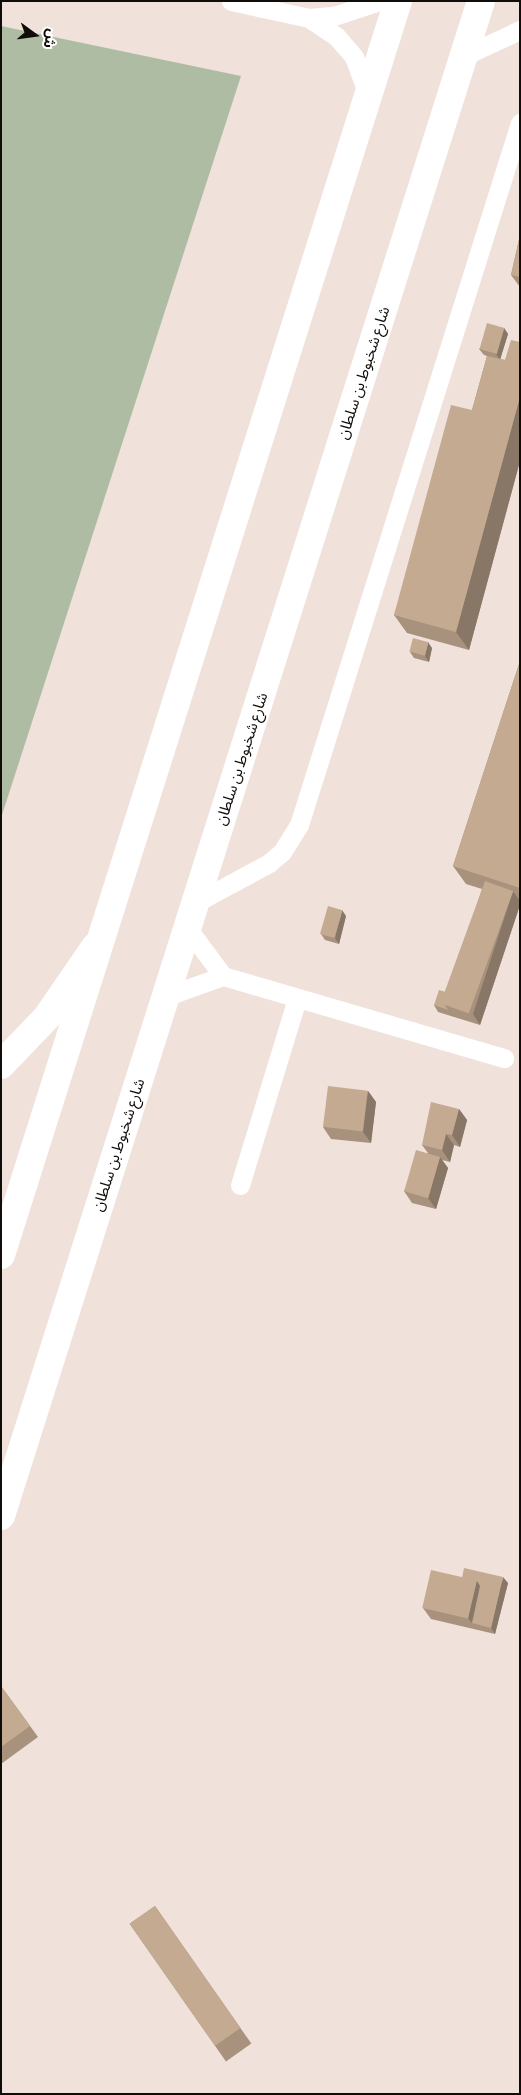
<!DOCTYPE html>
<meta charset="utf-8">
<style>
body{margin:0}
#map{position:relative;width:521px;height:2095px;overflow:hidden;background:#f0e1db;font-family:"Alegreya Sans","Noto Sans Arabic",sans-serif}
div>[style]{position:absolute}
.green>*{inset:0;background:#aebca4}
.lane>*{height:19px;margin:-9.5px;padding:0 9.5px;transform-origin:9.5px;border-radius:9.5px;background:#fff}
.secondary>*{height:28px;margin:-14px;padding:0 14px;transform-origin:14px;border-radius:14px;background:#fff}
.primary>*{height:28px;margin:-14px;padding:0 14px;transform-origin:14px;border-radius:14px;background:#fff}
.wall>*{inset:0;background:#a8927d;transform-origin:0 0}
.shaded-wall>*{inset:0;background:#876}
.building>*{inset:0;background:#c3aa91;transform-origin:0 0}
span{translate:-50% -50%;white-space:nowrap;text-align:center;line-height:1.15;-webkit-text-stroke:4px #fff;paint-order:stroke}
.street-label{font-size:15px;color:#100c0a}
.frame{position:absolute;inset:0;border:2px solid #100c0a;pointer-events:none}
.north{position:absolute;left:10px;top:10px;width:50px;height:50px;-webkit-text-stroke:4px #fff;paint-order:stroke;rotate:104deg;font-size:14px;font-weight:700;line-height:20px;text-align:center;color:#100c0a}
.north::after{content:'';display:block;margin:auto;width:18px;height:22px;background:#100c0a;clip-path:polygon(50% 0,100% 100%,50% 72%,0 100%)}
</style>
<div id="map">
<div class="green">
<i style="clip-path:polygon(1px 26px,241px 76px,1px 818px)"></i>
</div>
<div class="lane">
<i style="left:231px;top:1px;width:80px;rotate:12.3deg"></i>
<i style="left:309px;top:18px;width:25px;rotate:-5deg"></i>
<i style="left:334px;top:16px;width:48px;rotate:-18.1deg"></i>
<i style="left:309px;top:18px;width:32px;rotate:34deg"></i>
<i style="left:336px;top:36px;width:28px;rotate:49deg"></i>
<i style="left:354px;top:57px;width:40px;rotate:69.8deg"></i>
<i style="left:464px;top:56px;width:62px;rotate:-24.9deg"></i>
<i style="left:197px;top:902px;width:82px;rotate:-28.4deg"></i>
<i style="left:269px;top:863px;width:17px;rotate:-40deg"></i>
<i style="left:282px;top:852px;width:32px;rotate:-58deg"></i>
<i style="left:299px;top:825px;width:736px;rotate:-72.53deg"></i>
<i style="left:188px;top:929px;width:59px;rotate:53.3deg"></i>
<i style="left:167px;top:996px;width:59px;rotate:-19.7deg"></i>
<i style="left:223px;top:976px;width:293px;rotate:16.3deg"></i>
<i style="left:240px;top:1185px;width:195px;rotate:-73deg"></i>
</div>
<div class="secondary">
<i style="left:1px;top:1065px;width:66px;rotate:-46.2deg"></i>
<i style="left:47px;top:1017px;width:85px;rotate:-55.6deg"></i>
</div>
<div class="primary">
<i style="left:1px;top:1255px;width:1315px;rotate:-72.43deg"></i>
<i style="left:1px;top:1516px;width:1589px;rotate:-72.42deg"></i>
</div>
<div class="wall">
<i style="clip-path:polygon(520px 235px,520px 287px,511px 275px)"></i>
<i style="clip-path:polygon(504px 328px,508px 334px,500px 359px,505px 360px,520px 342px,520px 461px,469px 650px,407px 633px,394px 615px,472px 410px,487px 356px,484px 355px,479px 349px)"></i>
<i style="clip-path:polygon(432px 648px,429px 662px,414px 658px,410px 652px)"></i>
<i style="clip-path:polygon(520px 661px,520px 905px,480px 1025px,438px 1012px,434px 1005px,449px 993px,482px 889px,466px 884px,453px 866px)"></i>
<i style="clip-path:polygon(346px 916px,339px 944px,325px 940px,321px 934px)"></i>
<i style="clip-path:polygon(368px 1091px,376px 1102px,371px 1143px,331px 1139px,323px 1127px)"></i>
<i style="clip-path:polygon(459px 1109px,467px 1120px,460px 1147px,454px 1145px,450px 1162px,442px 1160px,448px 1168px,436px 1209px,412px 1203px,404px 1191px,428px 1153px,422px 1145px)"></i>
<i style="clip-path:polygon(462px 1578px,508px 1583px,495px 1634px,431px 1619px,423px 1608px)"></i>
<i style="clip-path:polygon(1px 1686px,38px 1737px,1px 1764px)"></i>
<i style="left:155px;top:1906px;width:168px;height:31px;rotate:55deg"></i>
</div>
<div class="shaded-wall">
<i style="clip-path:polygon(504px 328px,508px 334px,500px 360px,496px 354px)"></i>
<i style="clip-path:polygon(520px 397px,520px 461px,469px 650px,456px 632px)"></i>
<i style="clip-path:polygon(428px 642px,432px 648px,429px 662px,425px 656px)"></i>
<i style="clip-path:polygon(513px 891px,520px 901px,520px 905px,480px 1025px,473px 1014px)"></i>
<i style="clip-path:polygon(342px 910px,346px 916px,339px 944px,335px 938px)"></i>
<i style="clip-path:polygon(368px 1091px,376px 1102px,371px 1143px,363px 1132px)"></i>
<i style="clip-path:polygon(459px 1109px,467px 1120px,460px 1147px,452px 1135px)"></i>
<i style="clip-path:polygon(446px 1134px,454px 1145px,450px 1162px,442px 1150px)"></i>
<i style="clip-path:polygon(440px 1157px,448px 1168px,436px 1209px,428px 1198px)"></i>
<i style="clip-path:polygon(503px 1577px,508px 1583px,495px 1634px,491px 1628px)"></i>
<i style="clip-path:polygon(477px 1581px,485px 1592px,472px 1623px,468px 1618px)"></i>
</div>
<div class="building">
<i style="clip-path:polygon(520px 235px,520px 277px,511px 275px)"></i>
<i style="left:487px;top:323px;width:18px;height:27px;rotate:16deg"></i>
<i style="clip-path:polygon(511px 340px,520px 342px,520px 397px,456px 632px,394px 615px,451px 405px,472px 410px,487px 356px,505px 360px)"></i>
<i style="left:413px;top:638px;width:16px;height:14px;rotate:15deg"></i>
<i style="clip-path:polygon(520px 661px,520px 888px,453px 866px)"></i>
<i style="left:485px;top:881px;width:30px;height:130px;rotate:20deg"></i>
<i style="left:328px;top:906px;width:15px;height:29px;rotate:16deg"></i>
<i style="clip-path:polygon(439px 990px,449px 993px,445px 1005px,448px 1010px,434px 1005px)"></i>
<i style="left:328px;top:1086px;width:40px;height:41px;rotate:7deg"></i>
<i style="clip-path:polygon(431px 1102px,459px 1109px,452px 1135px,446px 1134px,442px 1150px,422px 1145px)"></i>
<i style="left:416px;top:1150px;width:25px;height:43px;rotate:16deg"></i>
<i style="clip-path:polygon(464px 1568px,503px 1577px,491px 1628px,472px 1623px,480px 1586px,477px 1581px,462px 1578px)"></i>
<i style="left:431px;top:1570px;width:47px;height:39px;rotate:13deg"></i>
<i style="clip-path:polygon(1px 1686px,30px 1726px,1px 1747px)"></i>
<i style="left:155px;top:1906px;width:149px;height:31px;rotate:55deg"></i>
</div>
<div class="street-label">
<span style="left:364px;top:373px;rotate:-72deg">شارع شخبوط بن سلطان</span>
<span style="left:242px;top:759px;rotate:-72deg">شارع شخبوط بن سلطان</span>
<span style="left:119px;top:1145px;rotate:-72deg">شارع شخبوط بن سلطان</span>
</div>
<div class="frame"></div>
<div class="north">ش</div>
</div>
